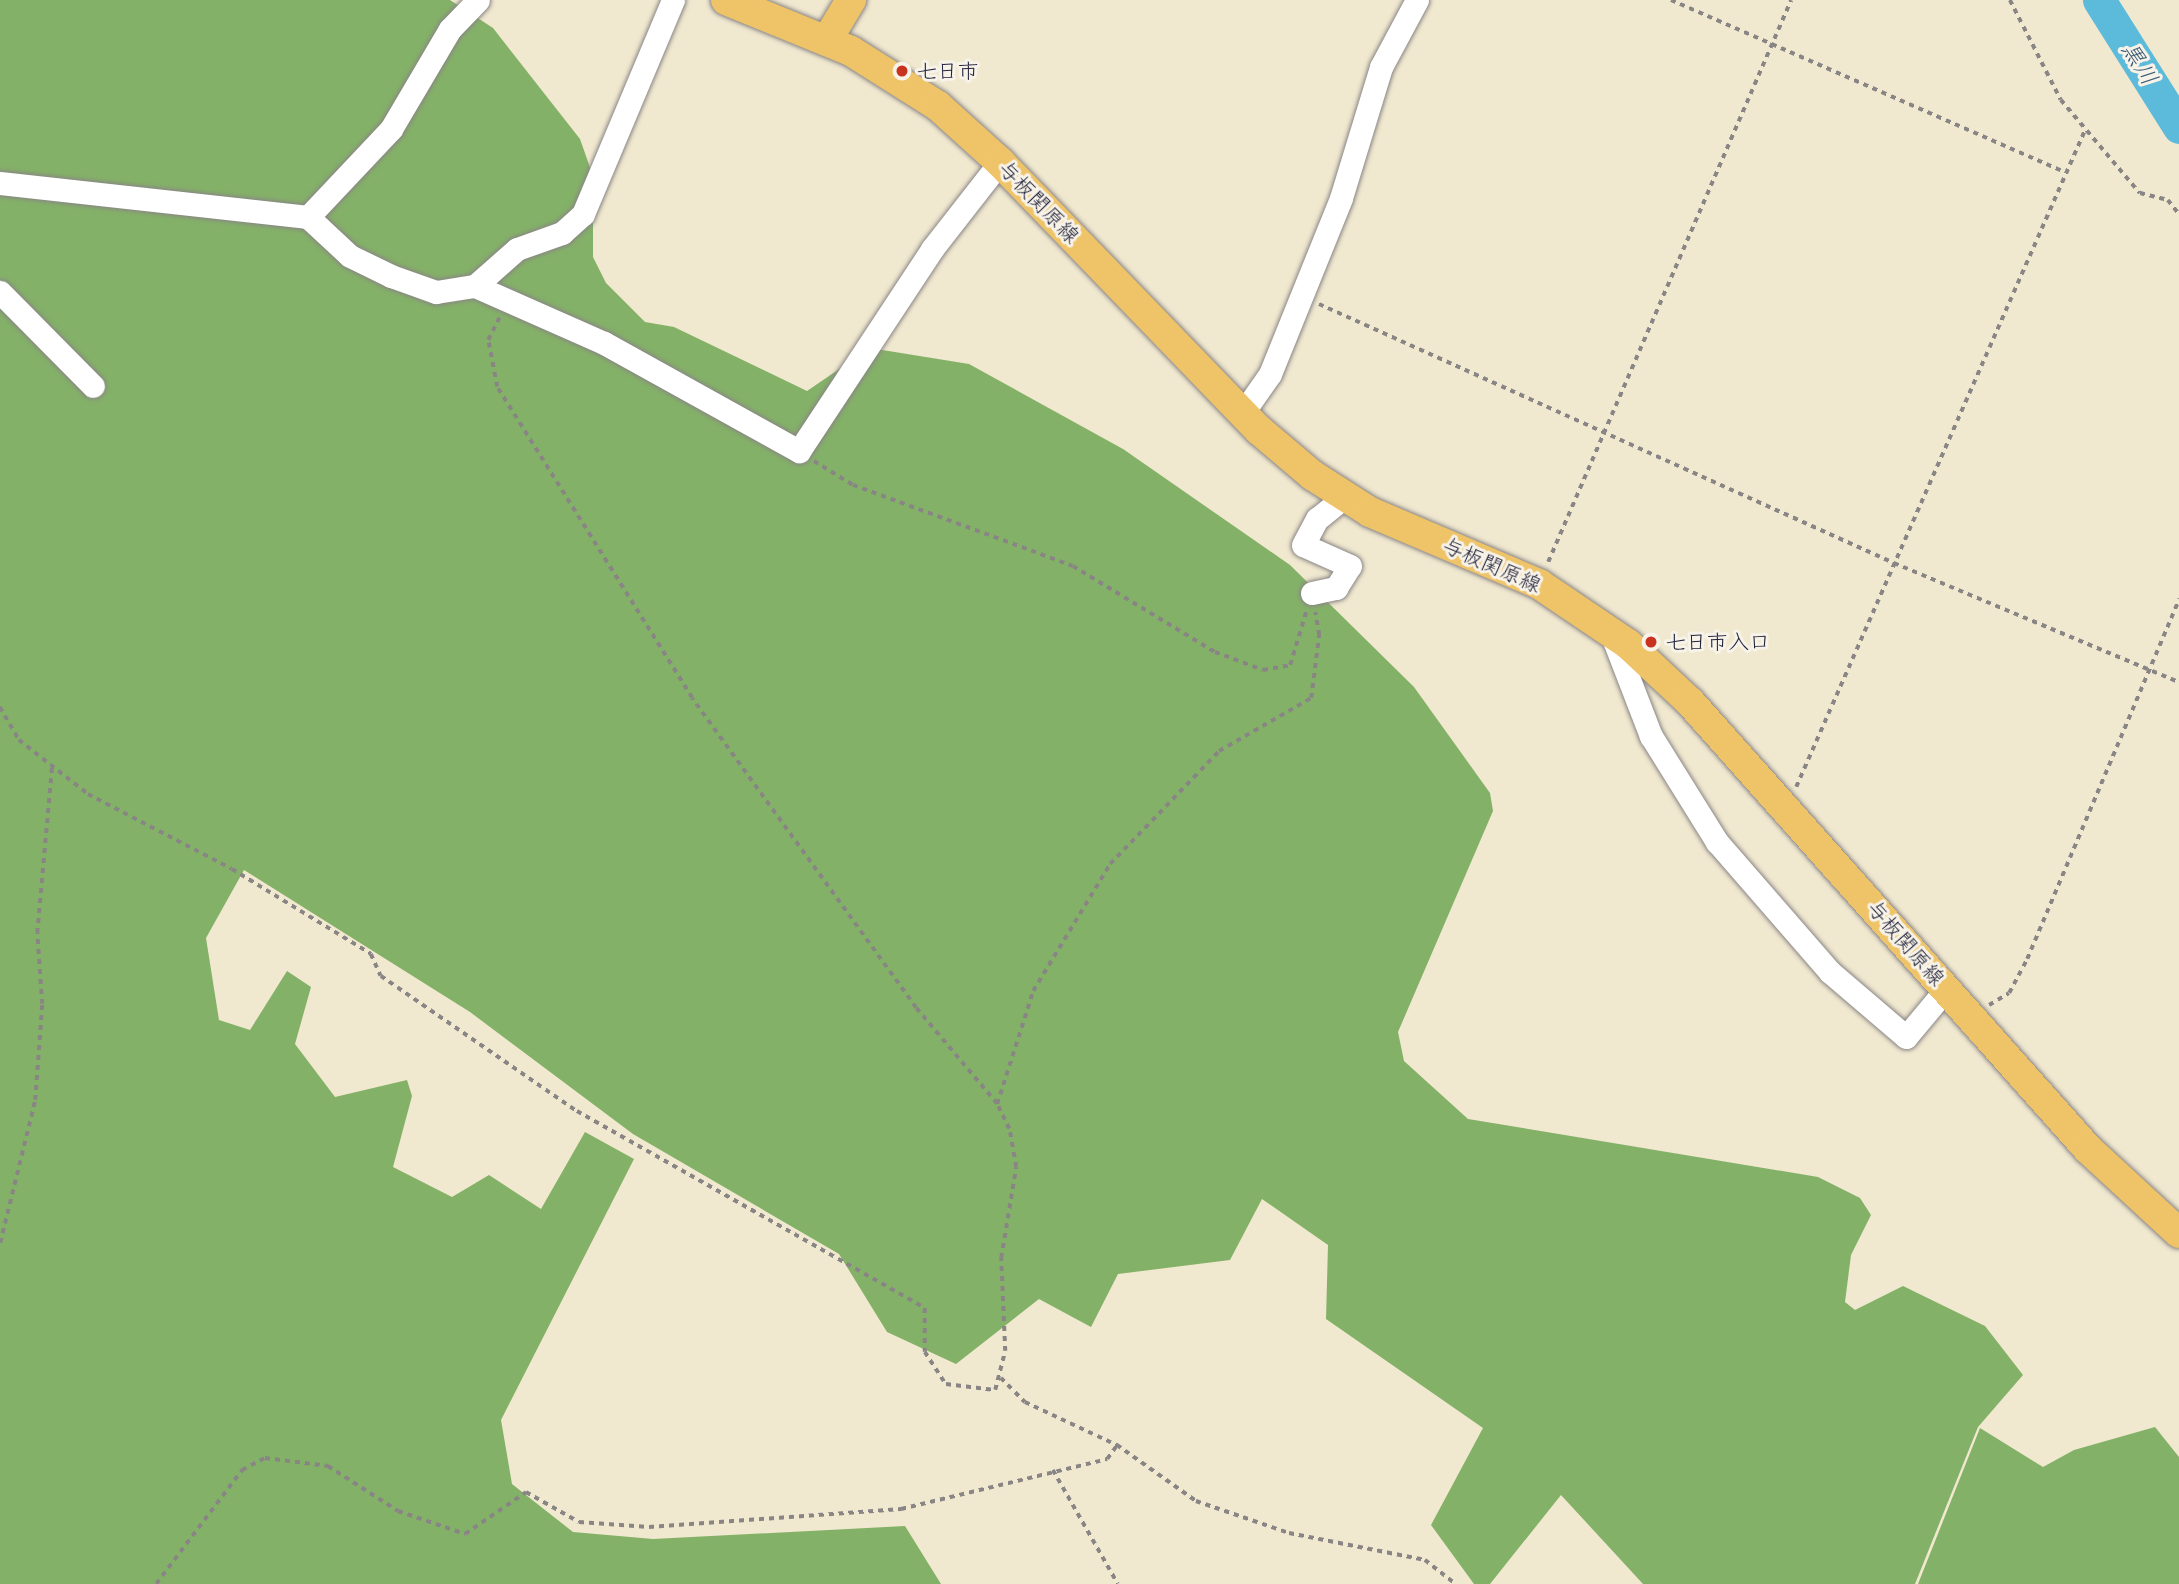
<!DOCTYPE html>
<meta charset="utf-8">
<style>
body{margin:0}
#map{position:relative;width:2179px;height:1584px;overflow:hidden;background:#f0e8cf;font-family:Sriracha,"Klee One",sans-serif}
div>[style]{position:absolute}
.forest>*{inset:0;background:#84b168}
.river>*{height:33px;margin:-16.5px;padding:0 16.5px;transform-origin:16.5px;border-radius:16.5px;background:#5cbada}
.path>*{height:3.5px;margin-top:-1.75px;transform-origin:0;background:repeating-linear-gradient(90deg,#898585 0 5px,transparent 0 10px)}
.roads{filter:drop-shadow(0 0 2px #898585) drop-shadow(0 0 2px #898585)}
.minor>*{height:23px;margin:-11.5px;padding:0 11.5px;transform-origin:11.5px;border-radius:11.5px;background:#fff}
.major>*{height:30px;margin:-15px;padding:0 15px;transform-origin:15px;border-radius:15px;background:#efc469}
.dots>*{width:19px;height:19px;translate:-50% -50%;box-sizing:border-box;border:4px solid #f7f3e8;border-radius:50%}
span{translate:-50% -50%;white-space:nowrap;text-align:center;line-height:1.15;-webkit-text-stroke:6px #f7f3e8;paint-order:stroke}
.poi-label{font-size:21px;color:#22223b}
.left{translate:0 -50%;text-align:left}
.street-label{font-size:21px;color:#22223b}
.water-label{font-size:23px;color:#365773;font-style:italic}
</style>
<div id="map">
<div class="forest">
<i style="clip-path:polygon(0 0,450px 0,493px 28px,580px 139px,593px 176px,593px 257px,606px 283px,645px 322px,674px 327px,807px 391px,870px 348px,969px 364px,1123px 449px,1290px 565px,1414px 687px,1490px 793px,1493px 811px,1398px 1032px,1404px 1061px,1468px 1119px,1818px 1177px,1860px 1198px,1871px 1215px,1851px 1255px,1845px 1302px,1855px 1310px,1903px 1286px,1985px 1326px,2023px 1375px,1978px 1427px,1915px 1584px,1643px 1584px,1561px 1495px,1490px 1584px,1474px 1584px,1431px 1525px,1483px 1428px,1326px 1319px,1328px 1245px,1262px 1199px,1230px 1260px,1118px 1274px,1091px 1327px,1039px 1299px,956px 1364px,887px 1332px,839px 1254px,633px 1134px,470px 1012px,244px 870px,206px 938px,219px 1020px,250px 1030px,287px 971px,311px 987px,295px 1044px,335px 1097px,407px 1080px,412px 1096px,393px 1167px,452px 1197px,489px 1175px,541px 1209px,585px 1132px,634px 1159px,501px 1420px,512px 1484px,573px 1532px,653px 1539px,905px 1526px,941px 1584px,0 1584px)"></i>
<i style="clip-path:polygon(2155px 1427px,2179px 1457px,2179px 1584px,1918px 1584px,1980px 1428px,2043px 1467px,2074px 1450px)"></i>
</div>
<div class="river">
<i style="left:2099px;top:0;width:150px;rotate:57.8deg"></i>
</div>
<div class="path">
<i style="left:1671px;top:0;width:429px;rotate:23.6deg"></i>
<i style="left:2010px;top:0;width:112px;rotate:63deg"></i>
<i style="left:2061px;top:100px;width:122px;rotate:49.7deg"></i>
<i style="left:2140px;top:193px;width:29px;rotate:14deg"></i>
<i style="left:2168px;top:200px;width:18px;rotate:52deg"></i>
<i style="left:1319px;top:304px;width:631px;rotate:24.25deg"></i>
<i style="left:1894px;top:563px;width:309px;rotate:22.7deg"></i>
<i style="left:814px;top:461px;width:46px;rotate:31.6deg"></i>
<i style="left:853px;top:485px;width:234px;rotate:20.2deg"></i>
<i style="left:1073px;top:566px;width:166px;rotate:31.2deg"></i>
<i style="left:1215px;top:652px;width:51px;rotate:20.6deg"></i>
<i style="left:1263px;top:670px;width:27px;rotate:-10deg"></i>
<i style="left:1290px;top:665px;width:55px;rotate:-73.2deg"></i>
<i style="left:1548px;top:562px;width:612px;rotate:-66.62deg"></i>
<i style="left:0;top:707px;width:38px;rotate:60deg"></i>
<i style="left:19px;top:740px;width:88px;rotate:38deg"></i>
<i style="left:88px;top:794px;width:162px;rotate:27.5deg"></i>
<i style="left:232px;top:869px;width:163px;rotate:31.4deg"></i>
<i style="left:371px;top:954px;width:24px;rotate:66deg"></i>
<i style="left:381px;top:976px;width:238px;rotate:34.6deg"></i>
<i style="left:577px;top:1111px;width:400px;rotate:29.5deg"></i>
<i style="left:925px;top:1308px;width:44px;rotate:90deg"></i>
<i style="left:925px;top:1352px;width:38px;rotate:57deg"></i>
<i style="left:946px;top:1384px;width:49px;rotate:7deg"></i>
<i style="left:995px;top:1390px;width:40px;rotate:-75.6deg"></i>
<i style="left:1005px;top:1351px;width:93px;rotate:-92.5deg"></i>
<i style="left:1001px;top:1258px;width:92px;rotate:-80.6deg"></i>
<i style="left:1016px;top:1167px;width:39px;rotate:-100deg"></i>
<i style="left:1009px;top:1129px;width:28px;rotate:-116deg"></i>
<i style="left:997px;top:1104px;width:126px;rotate:-130.2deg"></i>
<i style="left:916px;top:1008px;width:382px;rotate:-125.9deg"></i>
<i style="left:692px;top:698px;width:367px;rotate:-122.1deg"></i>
<i style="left:497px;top:387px;width:48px;rotate:-100.8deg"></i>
<i style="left:488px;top:340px;width:27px;rotate:-63deg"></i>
<i style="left:1796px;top:787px;width:718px;rotate:-66.26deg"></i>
<i style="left:1989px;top:1005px;width:23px;rotate:-31deg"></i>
<i style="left:2009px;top:993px;width:38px;rotate:-62deg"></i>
<i style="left:2027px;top:959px;width:391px;rotate:-67.1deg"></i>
<i style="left:997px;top:1104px;width:119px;rotate:-72.3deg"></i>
<i style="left:1033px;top:991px;width:149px;rotate:-58.8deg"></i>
<i style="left:1110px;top:864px;width:157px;rotate:-46deg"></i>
<i style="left:1219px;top:751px;width:106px;rotate:-29.9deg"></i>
<i style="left:1311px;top:698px;width:64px;rotate:-82.8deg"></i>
<i style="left:1319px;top:635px;width:23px;rotate:-100deg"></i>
<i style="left:0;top:1243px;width:147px;rotate:-76.2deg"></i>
<i style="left:35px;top:1100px;width:96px;rotate:-85.8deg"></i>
<i style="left:42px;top:1004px;width:71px;rotate:-94deg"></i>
<i style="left:37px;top:933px;width:168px;rotate:-84.9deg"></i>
<i style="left:1001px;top:1378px;width:34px;rotate:45deg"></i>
<i style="left:1025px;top:1402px;width:102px;rotate:25.1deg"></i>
<i style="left:1117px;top:1445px;width:97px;rotate:35.3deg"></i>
<i style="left:1196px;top:1501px;width:98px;rotate:19deg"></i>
<i style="left:1289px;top:1533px;width:139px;rotate:11.2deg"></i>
<i style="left:1425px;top:1560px;width:39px;rotate:38deg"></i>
<i style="left:1053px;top:1470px;width:131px;rotate:60.3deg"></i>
<i style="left:156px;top:1584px;width:143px;rotate:-53deg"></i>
<i style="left:242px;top:1470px;width:26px;rotate:-28deg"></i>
<i style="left:265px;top:1458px;width:64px;rotate:7.2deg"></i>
<i style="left:328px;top:1466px;width:83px;rotate:32.7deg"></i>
<i style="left:398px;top:1511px;width:71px;rotate:18.9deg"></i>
<i style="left:465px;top:1534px;width:74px;rotate:-34.5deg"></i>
<i style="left:526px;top:1492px;width:61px;rotate:29.5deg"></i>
<i style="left:579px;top:1522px;width:70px;rotate:4.1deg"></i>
<i style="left:649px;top:1527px;width:253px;rotate:-4.1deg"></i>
<i style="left:901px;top:1509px;width:212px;rotate:-13.6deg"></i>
<i style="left:1107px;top:1459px;width:17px;rotate:-54deg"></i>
</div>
<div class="roads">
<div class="minor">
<i style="left:0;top:183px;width:310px;rotate:6.3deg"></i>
<i style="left:308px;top:217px;width:57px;rotate:42.9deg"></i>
<i style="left:350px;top:256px;width:46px;rotate:26deg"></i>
<i style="left:391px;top:276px;width:48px;rotate:19.6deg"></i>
<i style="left:436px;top:292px;width:39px;rotate:-9deg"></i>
<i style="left:475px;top:286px;width:56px;rotate:-41.4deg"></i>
<i style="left:517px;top:249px;width:48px;rotate:-19.6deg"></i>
<i style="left:562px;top:233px;width:28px;rotate:-42deg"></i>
<i style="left:583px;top:214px;width:232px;rotate:-67.2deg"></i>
<i style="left:308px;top:217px;width:121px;rotate:-46.7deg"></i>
<i style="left:391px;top:129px;width:116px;rotate:-59.5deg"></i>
<i style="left:450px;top:29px;width:40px;rotate:-46deg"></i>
<i style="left:475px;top:286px;width:141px;rotate:23.8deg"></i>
<i style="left:604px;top:343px;width:223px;rotate:29deg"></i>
<i style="left:799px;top:451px;width:242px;rotate:-56.6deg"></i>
<i style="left:932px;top:249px;width:110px;rotate:-52deg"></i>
<i style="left:0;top:292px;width:132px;rotate:45.3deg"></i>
<i style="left:1242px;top:414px;width:49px;rotate:-55deg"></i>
<i style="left:1270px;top:374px;width:190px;rotate:-68deg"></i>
<i style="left:1341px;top:198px;width:137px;rotate:-73deg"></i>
<i style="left:1381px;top:67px;width:76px;rotate:-61.8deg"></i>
<i style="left:1312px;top:593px;width:25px;rotate:-12deg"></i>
<i style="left:1336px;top:588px;width:26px;rotate:-58deg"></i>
<i style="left:1350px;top:566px;width:51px;rotate:-155.9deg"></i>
<i style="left:1303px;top:545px;width:30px;rotate:-62deg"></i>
<i style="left:1317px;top:519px;width:35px;rotate:-39deg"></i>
<i style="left:1610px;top:630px;width:114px;rotate:68.9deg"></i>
<i style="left:1651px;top:736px;width:125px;rotate:58.1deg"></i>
<i style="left:1717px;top:842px;width:172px;rotate:49deg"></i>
<i style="left:1830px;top:972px;width:100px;rotate:40.5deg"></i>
<i style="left:1906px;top:1037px;width:62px;rotate:-50.2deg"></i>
</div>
<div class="major">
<i style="left:726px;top:0;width:135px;rotate:22.2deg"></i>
<i style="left:851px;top:51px;width:103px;rotate:32.3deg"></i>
<i style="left:938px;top:106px;width:84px;rotate:42.1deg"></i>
<i style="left:1000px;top:162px;width:373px;rotate:46deg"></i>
<i style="left:1259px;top:430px;width:70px;rotate:40.3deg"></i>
<i style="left:1312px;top:475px;width:69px;rotate:32.5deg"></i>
<i style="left:1370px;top:512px;width:184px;rotate:23.1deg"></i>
<i style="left:1539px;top:584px;width:107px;rotate:34deg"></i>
<i style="left:1628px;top:644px;width:85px;rotate:43.1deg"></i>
<i style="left:1690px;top:702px;width:599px;rotate:48.32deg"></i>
<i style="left:2088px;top:1149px;width:124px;rotate:42.7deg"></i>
<i style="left:827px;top:40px;width:47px;rotate:-59deg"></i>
</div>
</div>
<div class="dots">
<i style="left:902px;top:71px;background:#c8321e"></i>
<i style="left:1651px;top:642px;background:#c8321e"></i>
</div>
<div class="poi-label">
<span class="left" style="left:916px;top:71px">七日市</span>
<span class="left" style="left:1665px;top:642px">七日市入口</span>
</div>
<div class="street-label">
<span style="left:1039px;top:202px;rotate:46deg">与板関原線</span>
<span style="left:1492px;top:565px;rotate:24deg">与板関原線</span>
<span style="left:1906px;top:943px;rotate:49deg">与板関原線</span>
</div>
<div class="water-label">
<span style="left:2139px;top:64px;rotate:58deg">黒川</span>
</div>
</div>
